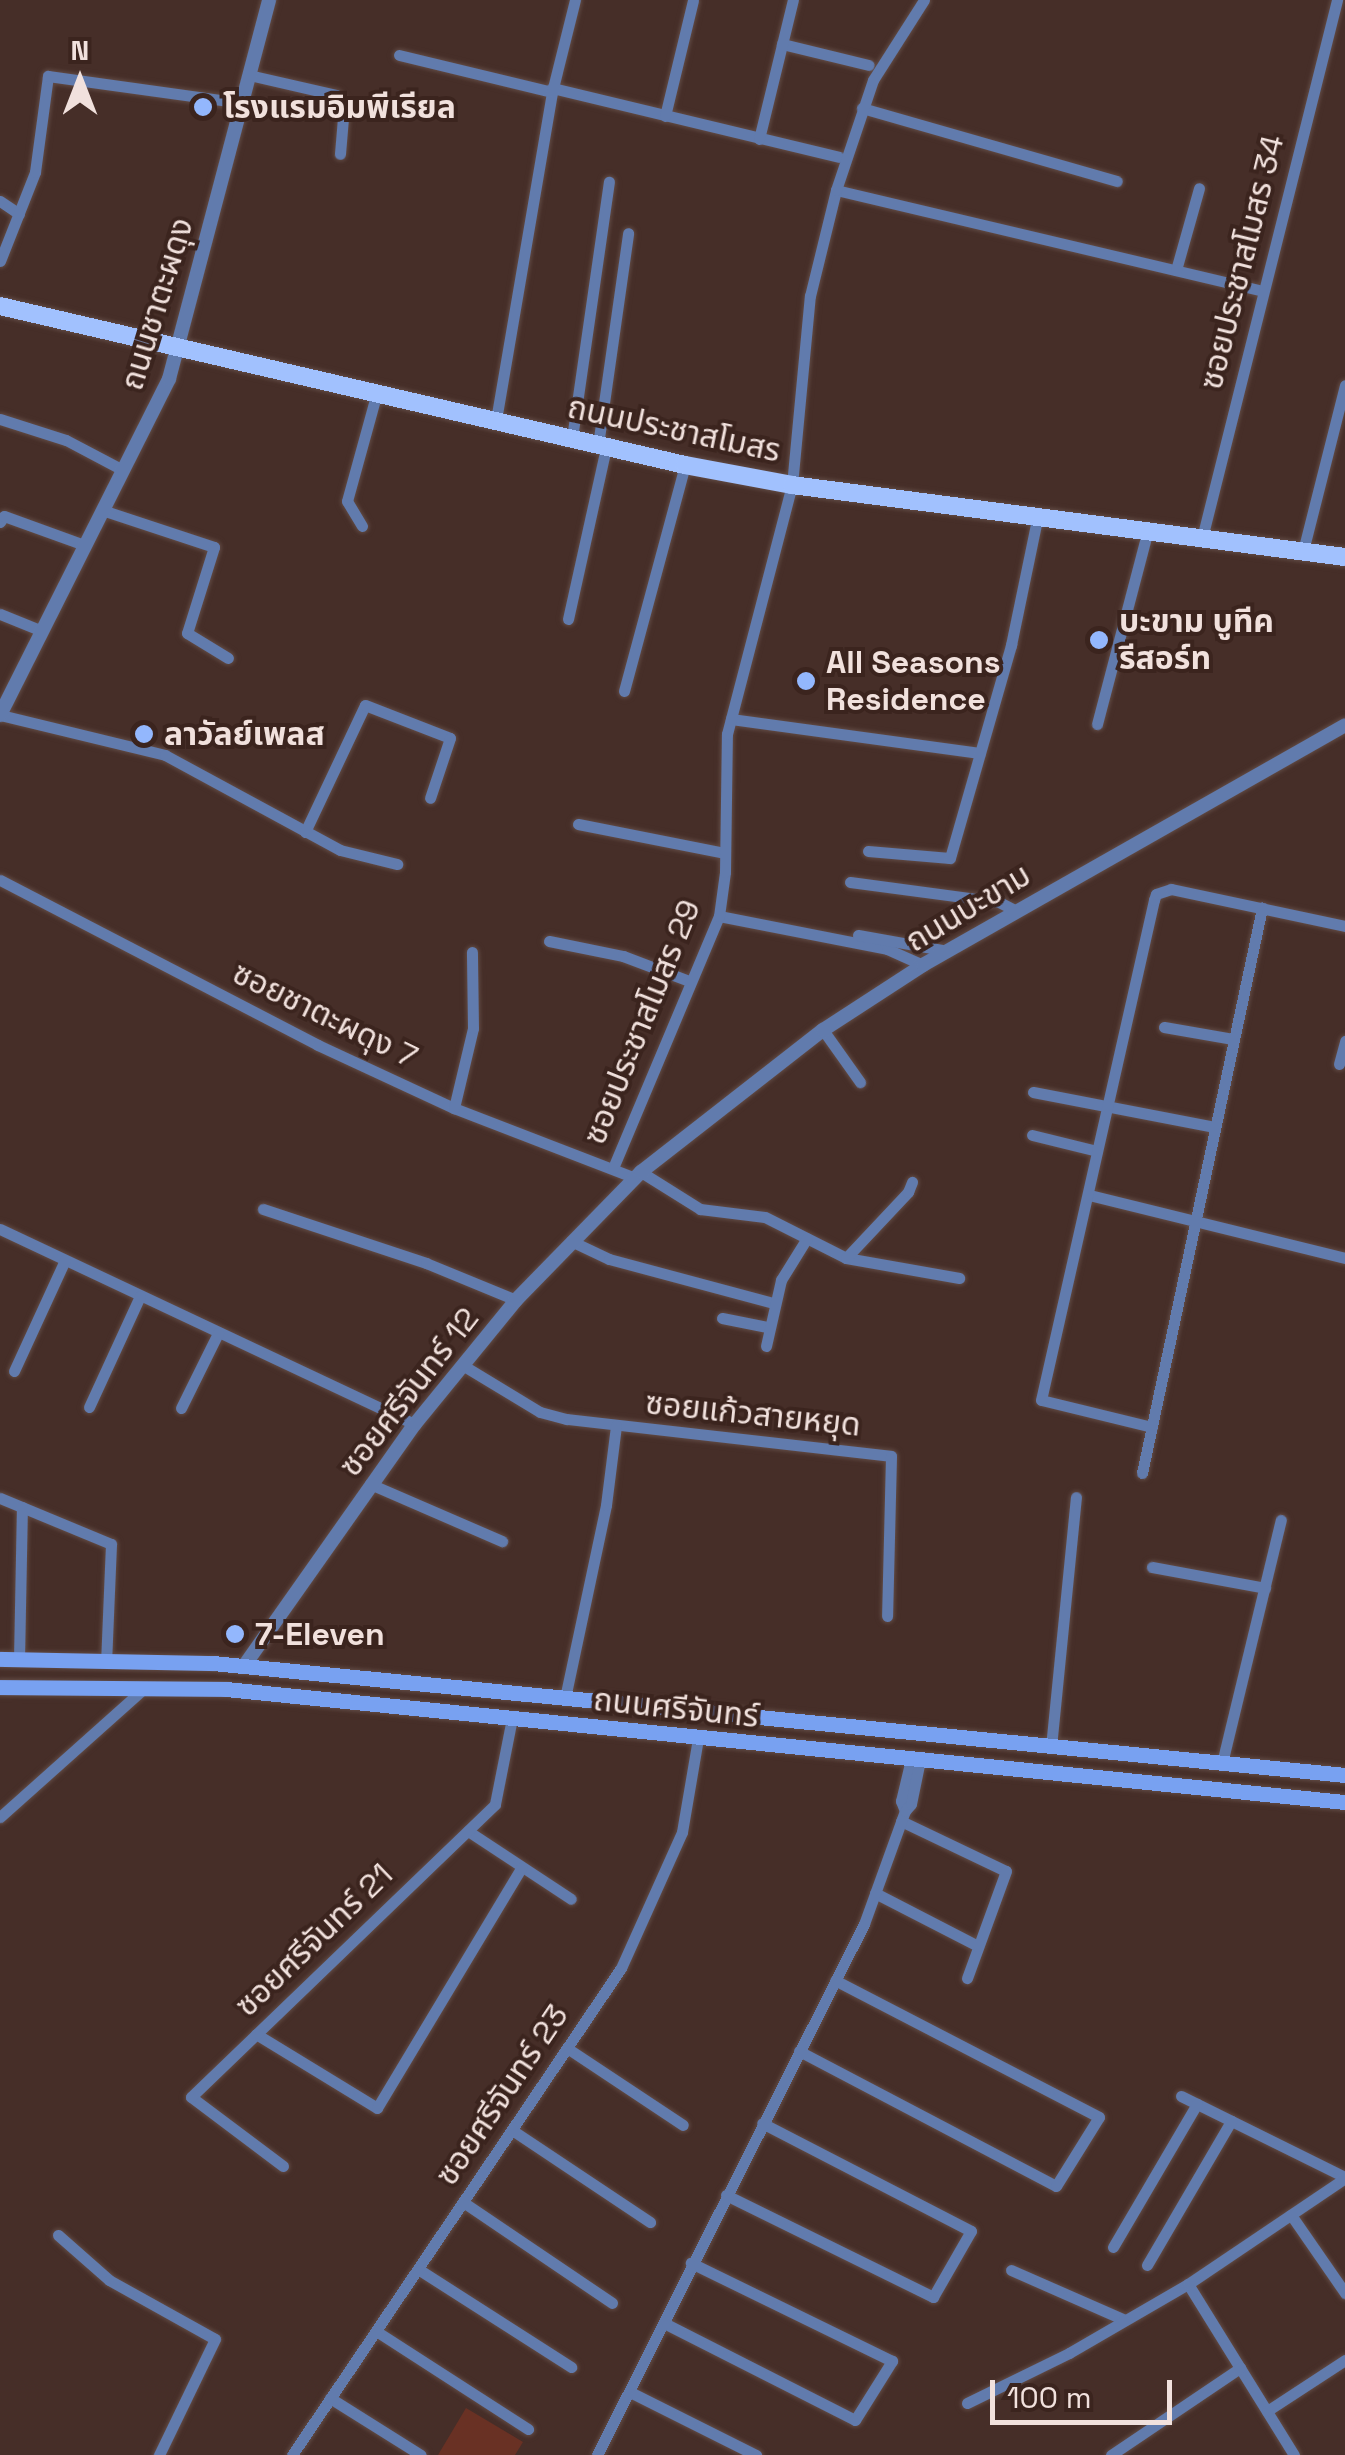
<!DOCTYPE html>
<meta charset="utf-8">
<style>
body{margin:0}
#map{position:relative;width:1345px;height:2455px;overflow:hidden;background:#462e28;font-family:"Space Grotesk","Noto Sans Thai",sans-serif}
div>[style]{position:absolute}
.green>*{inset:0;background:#693124}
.roads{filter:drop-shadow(0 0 2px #614b45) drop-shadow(0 0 2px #614b45)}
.minor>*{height:11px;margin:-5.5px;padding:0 5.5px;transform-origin:5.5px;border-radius:5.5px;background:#617bad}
.tertiary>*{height:14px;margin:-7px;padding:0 7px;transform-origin:7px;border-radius:7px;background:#617bad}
.secondary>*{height:15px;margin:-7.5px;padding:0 7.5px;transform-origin:7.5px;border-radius:7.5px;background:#78a1f1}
.primary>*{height:18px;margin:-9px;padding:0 9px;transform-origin:9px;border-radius:9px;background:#a1c1fe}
.dots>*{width:28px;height:28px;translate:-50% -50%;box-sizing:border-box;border:5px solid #3b241e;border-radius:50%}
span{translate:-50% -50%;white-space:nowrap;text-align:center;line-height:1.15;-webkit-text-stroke:8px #3b241e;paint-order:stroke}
.poi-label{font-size:32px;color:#f1e1dd;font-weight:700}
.left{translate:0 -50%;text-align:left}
.street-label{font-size:32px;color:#f1e1dd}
.north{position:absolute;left:30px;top:30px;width:100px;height:100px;-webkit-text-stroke:8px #3b241e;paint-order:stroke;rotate:0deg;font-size:28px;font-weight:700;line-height:40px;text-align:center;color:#f1e1dd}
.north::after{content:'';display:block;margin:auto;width:35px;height:45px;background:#f1e1dd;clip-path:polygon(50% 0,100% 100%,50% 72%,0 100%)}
.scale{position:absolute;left:990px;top:2380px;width:182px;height:45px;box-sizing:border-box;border:5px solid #f1e1dd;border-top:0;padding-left:12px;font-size:30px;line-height:35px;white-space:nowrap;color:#f1e1dd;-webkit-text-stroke:8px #3b241e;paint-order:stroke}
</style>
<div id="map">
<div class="green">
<i style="clip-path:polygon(466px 2408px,523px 2442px,515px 2455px,438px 2455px)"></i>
</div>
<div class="roads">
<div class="minor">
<i style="left:782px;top:44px;width:89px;rotate:13.6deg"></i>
<i style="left:399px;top:55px;width:157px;rotate:13.6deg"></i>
<i style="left:249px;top:75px;width:89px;rotate:12.9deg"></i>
<i style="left:336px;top:95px;width:14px;rotate:54deg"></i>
<i style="left:344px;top:106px;width:48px;rotate:94.8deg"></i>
<i style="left:552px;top:88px;width:295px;rotate:13.5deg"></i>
<i style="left:862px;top:108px;width:265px;rotate:16deg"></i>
<i style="left:665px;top:116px;width:119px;rotate:-76.4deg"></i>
<i style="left:759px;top:139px;width:143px;rotate:-76.3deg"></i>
<i style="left:836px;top:190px;width:439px;rotate:13.3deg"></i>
<i style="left:0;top:201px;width:23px;rotate:34deg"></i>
<i style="left:0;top:261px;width:96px;rotate:-68.5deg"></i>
<i style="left:35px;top:172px;width:97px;rotate:-82.3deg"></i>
<i style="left:48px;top:76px;width:197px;rotate:7.9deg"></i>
<i style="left:1176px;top:270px;width:85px;rotate:-74.3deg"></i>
<i style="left:0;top:419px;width:69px;rotate:17.7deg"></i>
<i style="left:66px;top:440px;width:64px;rotate:27.8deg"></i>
<i style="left:496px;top:420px;width:333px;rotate:-80.3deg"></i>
<i style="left:552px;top:92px;width:95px;rotate:-76deg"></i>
<i style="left:572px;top:438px;width:259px;rotate:-81.8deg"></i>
<i style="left:598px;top:445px;width:214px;rotate:-81.9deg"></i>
<i style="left:102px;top:510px;width:118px;rotate:18.3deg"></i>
<i style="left:214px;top:547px;width:90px;rotate:107.4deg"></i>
<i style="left:187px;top:633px;width:48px;rotate:31.4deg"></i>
<i style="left:0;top:522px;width:7px;rotate:-56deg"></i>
<i style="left:4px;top:516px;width:85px;rotate:19.9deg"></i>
<i style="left:362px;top:526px;width:29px;rotate:-121deg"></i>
<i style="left:347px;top:501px;width:113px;rotate:-74.6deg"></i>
<i style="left:1202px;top:538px;width:555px;rotate:-75.91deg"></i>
<i style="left:1303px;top:551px;width:171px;rotate:-75.8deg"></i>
<i style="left:0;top:614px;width:45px;rotate:22deg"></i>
<i style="left:568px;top:619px;width:176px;rotate:-77.5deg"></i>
<i style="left:624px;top:691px;width:234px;rotate:-74.9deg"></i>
<i style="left:0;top:715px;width:170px;rotate:13.6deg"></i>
<i style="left:165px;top:755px;width:199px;rotate:28.5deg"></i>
<i style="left:340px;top:850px;width:59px;rotate:13.8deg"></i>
<i style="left:731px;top:719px;width:251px;rotate:7.8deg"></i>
<i style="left:1097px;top:724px;width:201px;rotate:-75.3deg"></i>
<i style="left:578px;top:824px;width:149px;rotate:11.2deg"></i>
<i style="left:305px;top:832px;width:140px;rotate:-64.7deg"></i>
<i style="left:365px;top:705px;width:91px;rotate:21.2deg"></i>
<i style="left:450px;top:738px;width:63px;rotate:108.4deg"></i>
<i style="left:868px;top:851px;width:82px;rotate:4.9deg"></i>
<i style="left:950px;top:858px;width:222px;rotate:-74deg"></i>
<i style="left:1011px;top:645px;width:133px;rotate:-78.3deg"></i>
<i style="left:0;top:880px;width:358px;rotate:27.4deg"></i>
<i style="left:318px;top:1045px;width:150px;rotate:24.9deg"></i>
<i style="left:454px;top:1108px;width:194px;rotate:21.1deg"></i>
<i style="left:850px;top:882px;width:150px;rotate:7.6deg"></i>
<i style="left:999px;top:902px;width:20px;rotate:27deg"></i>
<i style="left:719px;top:916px;width:171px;rotate:11.1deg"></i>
<i style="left:887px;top:949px;width:39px;rotate:24deg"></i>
<i style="left:858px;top:935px;width:91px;rotate:10.1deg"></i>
<i style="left:549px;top:941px;width:76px;rotate:11.5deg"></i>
<i style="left:623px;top:956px;width:71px;rotate:20.7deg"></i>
<i style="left:1164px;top:1027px;width:70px;rotate:9.9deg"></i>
<i style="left:823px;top:1030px;width:64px;rotate:54.6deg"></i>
<i style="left:1339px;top:1064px;width:24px;rotate:-75deg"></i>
<i style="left:1033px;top:1092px;width:185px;rotate:10.9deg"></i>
<i style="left:454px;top:1108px;width:82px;rotate:-76.6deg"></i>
<i style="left:473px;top:1028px;width:76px;rotate:-90.8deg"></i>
<i style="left:1032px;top:1135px;width:67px;rotate:13.8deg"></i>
<i style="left:613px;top:1168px;width:273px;rotate:-67.2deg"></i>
<i style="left:719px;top:916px;width:44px;rotate:-82.2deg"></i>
<i style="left:725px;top:872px;width:138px;rotate:-89.2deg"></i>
<i style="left:727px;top:734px;width:257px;rotate:-75.4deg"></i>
<i style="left:792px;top:485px;width:190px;rotate:-84.6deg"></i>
<i style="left:810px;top:296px;width:109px;rotate:-76.2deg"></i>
<i style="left:836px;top:190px;width:116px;rotate:-71.4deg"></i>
<i style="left:873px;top:80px;width:95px;rotate:-57.5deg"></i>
<i style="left:641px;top:1172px;width:70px;rotate:32.1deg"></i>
<i style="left:700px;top:1209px;width:65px;rotate:7deg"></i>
<i style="left:765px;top:1217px;width:91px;rotate:26.8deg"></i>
<i style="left:846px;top:1258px;width:115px;rotate:10deg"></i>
<i style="left:1089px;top:1195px;width:264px;rotate:13.8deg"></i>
<i style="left:263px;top:1209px;width:172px;rotate:18.3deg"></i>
<i style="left:426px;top:1263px;width:97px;rotate:22.3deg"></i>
<i style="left:0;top:1229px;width:459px;rotate:25.2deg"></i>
<i style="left:571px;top:1241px;width:42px;rotate:25.3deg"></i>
<i style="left:609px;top:1259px;width:170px;rotate:15deg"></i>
<i style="left:846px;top:1258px;width:91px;rotate:-46.8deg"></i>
<i style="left:908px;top:1192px;width:11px;rotate:-68deg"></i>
<i style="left:722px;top:1318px;width:46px;rotate:11.3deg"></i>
<i style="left:766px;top:1346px;width:68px;rotate:-77.2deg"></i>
<i style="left:781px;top:1280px;width:49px;rotate:-58.2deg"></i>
<i style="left:464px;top:1366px;width:89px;rotate:31.2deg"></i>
<i style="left:540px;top:1412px;width:28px;rotate:15deg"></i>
<i style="left:567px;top:1419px;width:326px;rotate:6.5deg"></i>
<i style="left:891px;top:1456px;width:160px;rotate:91.4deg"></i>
<i style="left:14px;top:1371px;width:122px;rotate:-65.3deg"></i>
<i style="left:89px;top:1407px;width:122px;rotate:-65.3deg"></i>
<i style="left:181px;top:1408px;width:84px;rotate:-63.7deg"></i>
<i style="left:1152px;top:1427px;width:114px;rotate:-166.3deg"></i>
<i style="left:1041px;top:1400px;width:513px;rotate:-77.27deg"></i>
<i style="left:1154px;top:900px;width:6px;rotate:-72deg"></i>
<i style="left:1156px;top:894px;width:16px;rotate:-18deg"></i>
<i style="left:1171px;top:889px;width:178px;rotate:12deg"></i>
<i style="left:1142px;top:1473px;width:578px;rotate:-78.01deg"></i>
<i style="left:370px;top:1484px;width:144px;rotate:23.4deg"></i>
<i style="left:0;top:1498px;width:120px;rotate:22.5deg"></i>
<i style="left:111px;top:1544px;width:117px;rotate:92.4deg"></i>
<i style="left:1152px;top:1567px;width:115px;rotate:10.5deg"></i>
<i style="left:19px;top:1660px;width:153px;rotate:-88.9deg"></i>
<i style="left:565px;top:1698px;width:197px;rotate:-78deg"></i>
<i style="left:606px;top:1505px;width:80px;rotate:-82.8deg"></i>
<i style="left:1051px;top:1747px;width:251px;rotate:-84.3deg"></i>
<i style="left:1222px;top:1763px;width:250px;rotate:-76.4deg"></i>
<i style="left:905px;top:1811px;width:11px;rotate:-112deg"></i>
<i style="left:901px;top:1801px;width:43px;rotate:-76.6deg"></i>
<i style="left:0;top:1817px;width:191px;rotate:-41.8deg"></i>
<i style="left:901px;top:1821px;width:116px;rotate:25.5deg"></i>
<i style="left:1006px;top:1871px;width:114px;rotate:110deg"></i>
<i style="left:468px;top:1831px;width:123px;rotate:33.4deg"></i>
<i style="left:875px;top:1893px;width:116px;rotate:27.2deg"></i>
<i style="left:256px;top:2034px;width:142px;rotate:31.4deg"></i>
<i style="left:377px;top:2108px;width:281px;rotate:-59deg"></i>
<i style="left:567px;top:2048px;width:139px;rotate:33.6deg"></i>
<i style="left:799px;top:2051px;width:290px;rotate:27.7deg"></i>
<i style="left:1056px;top:2186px;width:81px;rotate:-58.1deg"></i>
<i style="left:1099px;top:2117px;width:297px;rotate:-152.6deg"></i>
<i style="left:1181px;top:2096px;width:183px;rotate:26.3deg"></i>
<i style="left:512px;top:2130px;width:166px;rotate:33.7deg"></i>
<i style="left:283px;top:2166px;width:115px;rotate:-143.1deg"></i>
<i style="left:191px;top:2097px;width:422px;rotate:-43.9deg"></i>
<i style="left:495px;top:1804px;width:88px;rotate:-78.8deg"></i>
<i style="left:726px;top:2195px;width:231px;rotate:26.2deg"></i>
<i style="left:933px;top:2297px;width:76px;rotate:-60.1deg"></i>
<i style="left:971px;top:2231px;width:235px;rotate:-152.7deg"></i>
<i style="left:463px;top:2202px;width:180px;rotate:34.1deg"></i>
<i style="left:1291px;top:2215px;width:95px;rotate:55.3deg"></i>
<i style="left:58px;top:2235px;width:68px;rotate:41.4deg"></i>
<i style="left:109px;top:2280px;width:121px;rotate:29.1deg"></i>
<i style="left:215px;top:2339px;width:129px;rotate:115.8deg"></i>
<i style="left:1113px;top:2247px;width:166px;rotate:-59.6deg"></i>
<i style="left:1147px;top:2265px;width:167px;rotate:-59.7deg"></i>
<i style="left:418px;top:2269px;width:182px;rotate:32.6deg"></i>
<i style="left:1011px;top:2270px;width:124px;rotate:23.7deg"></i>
<i style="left:1188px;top:2284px;width:201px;rotate:58.2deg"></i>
<i style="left:664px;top:2323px;width:214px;rotate:26.9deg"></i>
<i style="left:855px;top:2420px;width:70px;rotate:-57.9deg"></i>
<i style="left:892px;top:2361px;width:224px;rotate:-154deg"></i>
<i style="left:376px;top:2331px;width:181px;rotate:32.8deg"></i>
<i style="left:632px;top:2393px;width:139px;rotate:26.6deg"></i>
<i style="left:330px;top:2398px;width:107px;rotate:32.1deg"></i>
<i style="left:967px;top:2403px;width:114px;rotate:-26.1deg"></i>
<i style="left:1069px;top:2353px;width:138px;rotate:-30.1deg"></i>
<i style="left:1188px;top:2284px;width:189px;rotate:-34deg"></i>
<i style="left:1267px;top:2411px;width:93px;rotate:-33.2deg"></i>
<i style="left:292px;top:2455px;width:588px;rotate:-55.96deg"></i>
<i style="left:621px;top:1968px;width:149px;rotate:-65.8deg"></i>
<i style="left:682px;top:1832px;width:95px;rotate:-80.3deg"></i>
<i style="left:597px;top:2455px;width:594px;rotate:-63.31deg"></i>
<i style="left:864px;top:1924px;width:120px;rotate:-70.1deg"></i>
<i style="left:905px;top:1811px;width:9px;rotate:-49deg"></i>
<i style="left:911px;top:1804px;width:45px;rotate:-78.4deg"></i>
<i style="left:1111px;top:2455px;width:156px;rotate:-34deg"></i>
</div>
<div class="tertiary">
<i style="left:0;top:715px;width:376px;rotate:-63.3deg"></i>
<i style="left:169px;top:379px;width:392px;rotate:-75.2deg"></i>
<i style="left:244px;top:1666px;width:296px;rotate:-54.8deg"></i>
<i style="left:415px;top:1424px;width:160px;rotate:-50.8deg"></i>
<i style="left:516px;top:1300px;width:179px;rotate:-45.7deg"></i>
<i style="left:641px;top:1172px;width:231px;rotate:-38deg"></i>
<i style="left:823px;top:1030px;width:119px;rotate:-33deg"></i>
<i style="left:923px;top:965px;width:485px;rotate:-29.6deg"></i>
</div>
<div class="secondary">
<i style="left:0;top:1659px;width:213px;rotate:1.1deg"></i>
<i style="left:213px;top:1663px;width:1138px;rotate:5.65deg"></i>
<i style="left:0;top:1687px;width:226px;rotate:0.5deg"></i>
<i style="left:226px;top:1689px;width:1125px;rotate:5.77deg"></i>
</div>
<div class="primary">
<i style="left:0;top:306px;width:703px;rotate:13.07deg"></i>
<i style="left:685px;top:465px;width:109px;rotate:10.6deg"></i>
<i style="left:792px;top:485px;width:558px;rotate:7.42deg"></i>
</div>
</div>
<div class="dots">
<i style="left:203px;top:107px;background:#93b7fd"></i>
<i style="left:1099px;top:640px;background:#93b7fd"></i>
<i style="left:806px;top:681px;background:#93b7fd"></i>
<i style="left:144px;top:734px;background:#93b7fd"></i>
<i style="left:235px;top:1634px;background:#93b7fd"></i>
</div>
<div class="poi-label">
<span class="left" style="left:223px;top:107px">โรงแรมอิมพีเรียล</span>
<span class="left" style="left:1119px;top:640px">บะขาม บูทีค<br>รีสอร์ท</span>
<span class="left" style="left:826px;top:681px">All Seasons<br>Residence</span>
<span class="left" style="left:164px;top:734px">ลาวัลย์เพลส</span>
<span class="left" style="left:255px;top:1634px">7-Eleven</span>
</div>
<div class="street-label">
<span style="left:1242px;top:262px;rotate:-76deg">ซอยประชาสโมสร 34</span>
<span style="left:157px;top:304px;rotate:-73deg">ถนนชาตะผดุง</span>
<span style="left:674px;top:429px;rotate:12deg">ถนนประชาสโมสร</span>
<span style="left:968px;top:908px;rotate:-31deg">ถนนบะขาม</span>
<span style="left:325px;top:1015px;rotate:26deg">ซอยชาตะผดุง 7</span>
<span style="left:642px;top:1022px;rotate:-68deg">ซอยประชาสโมสร 29</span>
<span style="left:409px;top:1392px;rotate:-52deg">ซอยศรีจันทร์ 12</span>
<span style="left:753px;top:1414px;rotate:6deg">ซอยแก้วสายหยุด</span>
<span style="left:676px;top:1708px;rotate:6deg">ถนนศรีจันทร์</span>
<span style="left:314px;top:1940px;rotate:-44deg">ซอยศรีจันทร์ 21</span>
<span style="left:502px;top:2095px;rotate:-56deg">ซอยศรีจันทร์ 23</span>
</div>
<div class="north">N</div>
<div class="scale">100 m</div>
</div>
